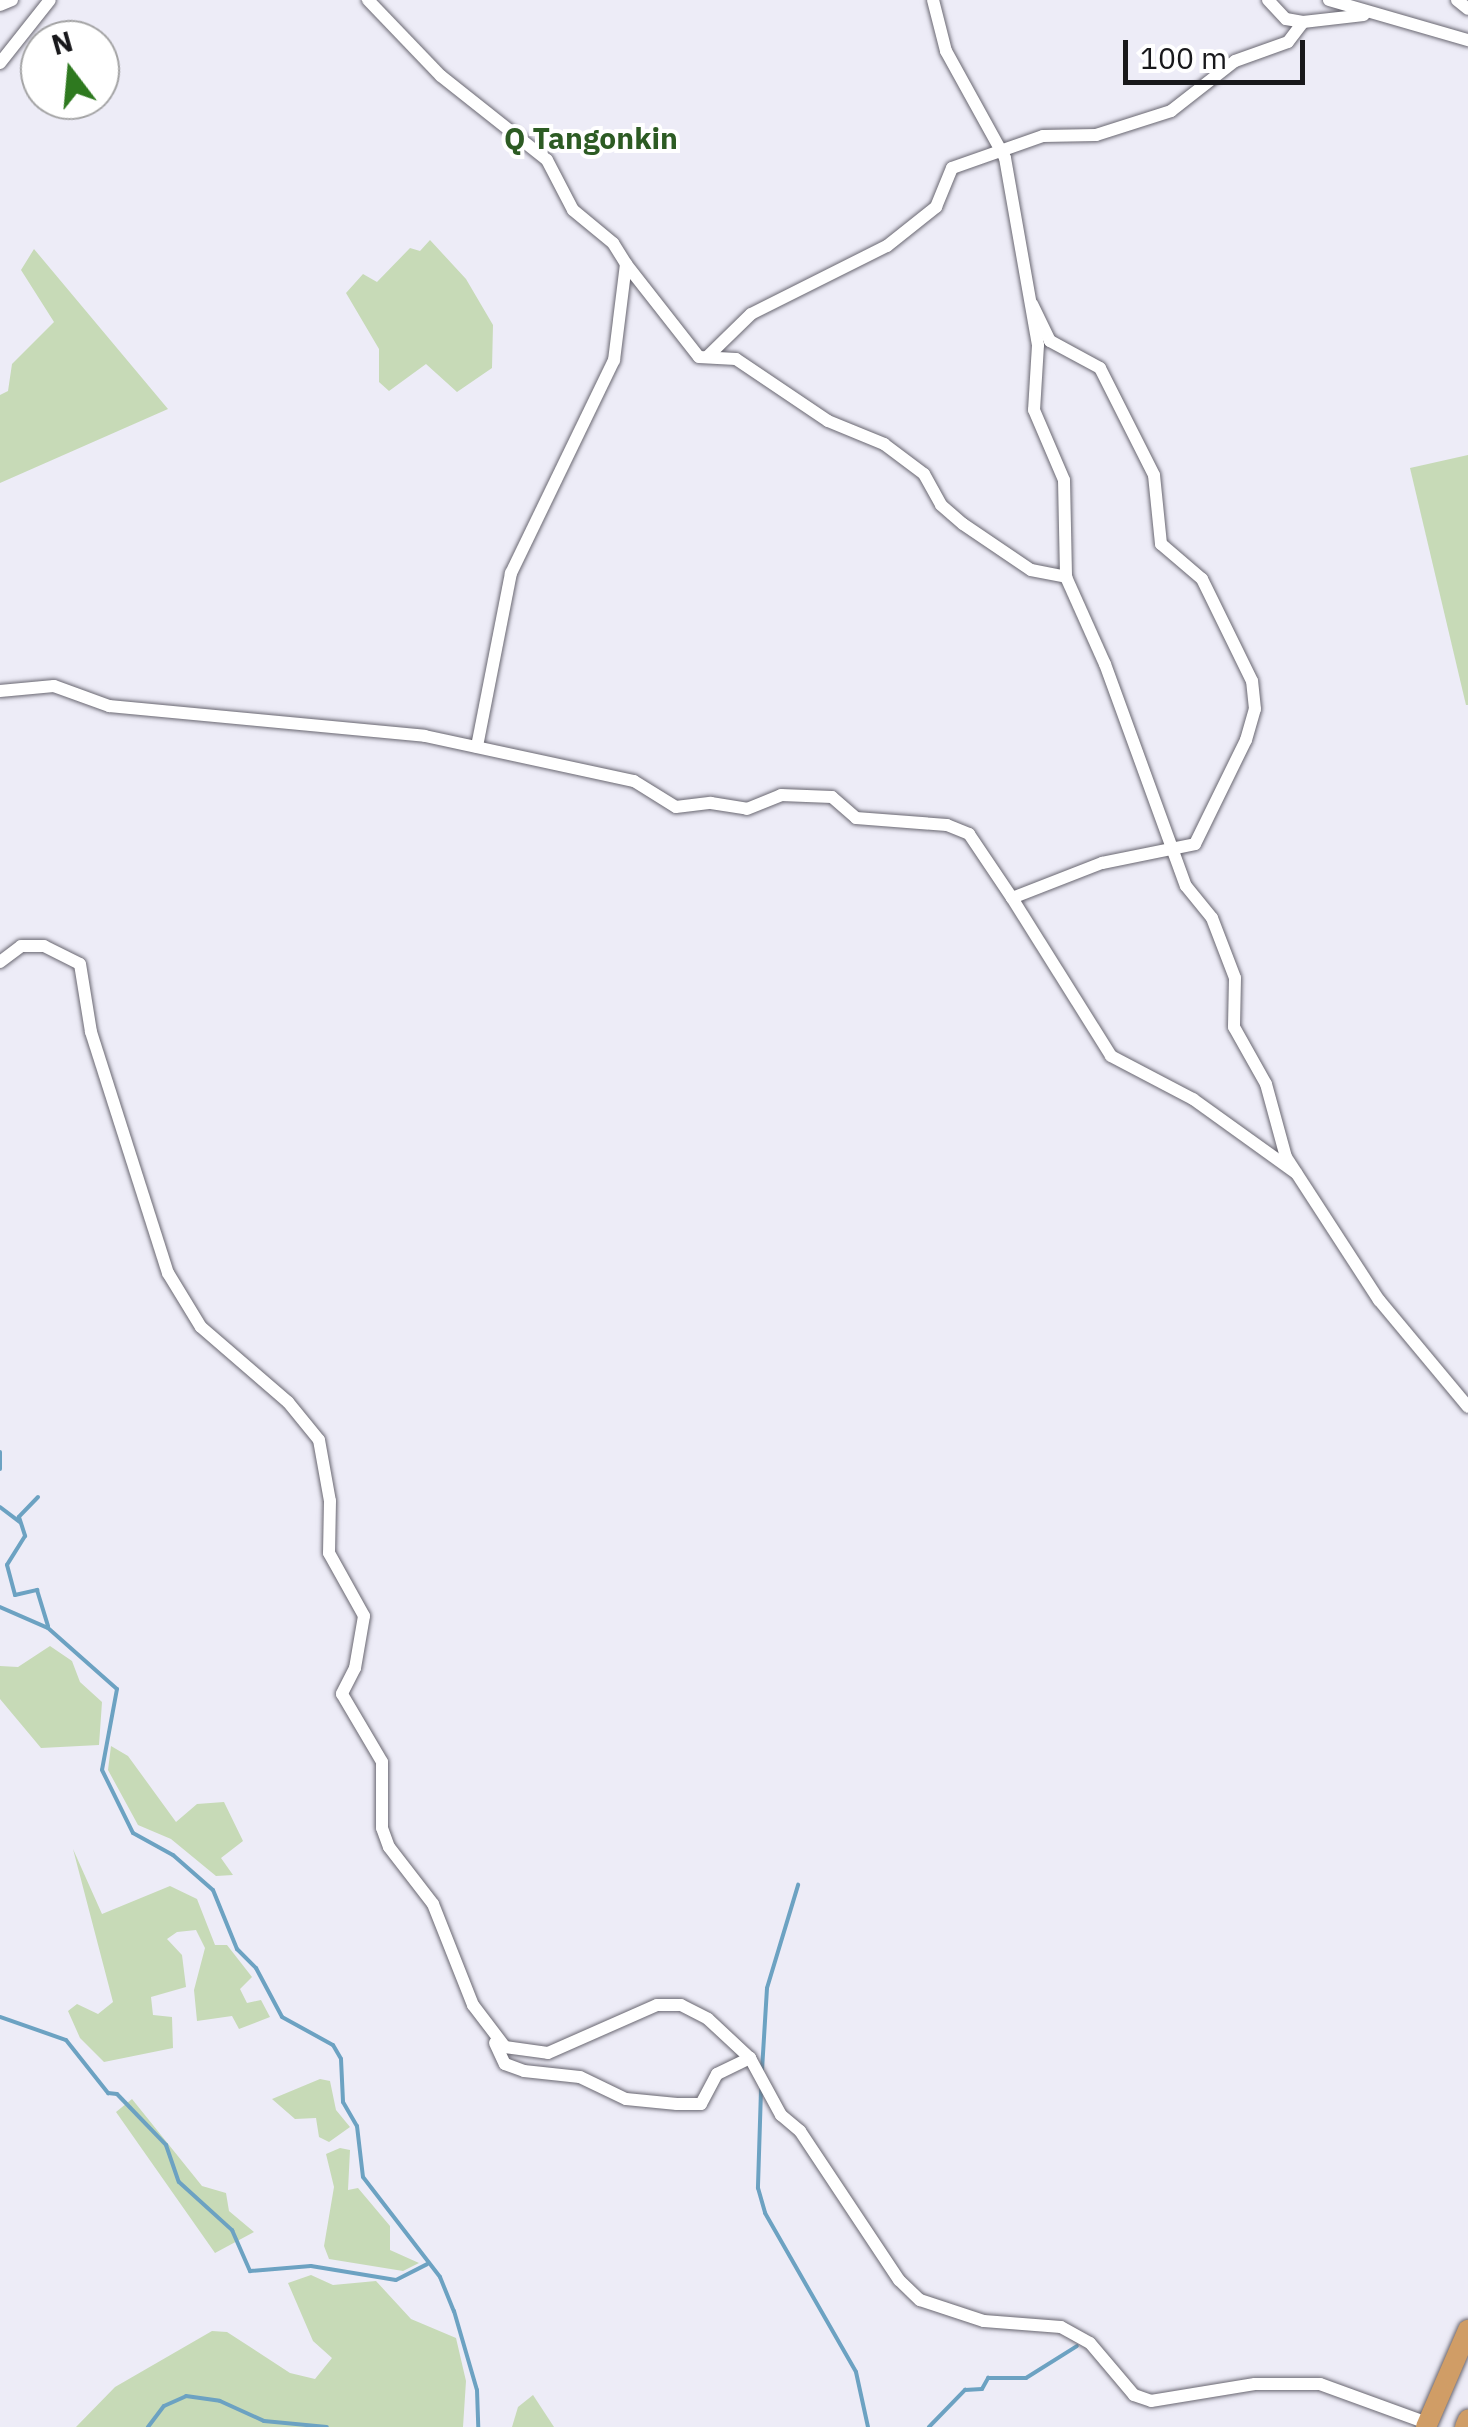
<!DOCTYPE html>
<style>
body{margin:0}
#map{position:relative;width:1468px;height:2427px;overflow:hidden;background:#edecf7;font-family:"IBM Plex Sans",sans-serif}
div>[style]{position:absolute}
.green>*{inset:0;background:#c7dab7}
.stream>*{height:4px;margin:-2px;padding:0 2px;transform-origin:2px;border-radius:2px;background:#6ca2c2}
.roads{filter:drop-shadow(0 0 2px #696771) drop-shadow(0 0 2px #696771)}
.minor>*{height:12px;margin:-6px;padding:0 6px;transform-origin:6px;border-radius:6px;background:#fff}
.highway>*{height:20px;margin:-10px;padding:0 10px;transform-origin:10px;border-radius:10px;background:#d09d66}
span{translate:-50% -50%;white-space:nowrap;text-align:center;line-height:1.15;-webkit-text-stroke:8px #fff;paint-order:stroke}
.quarter-label{font-size:30px;color:#2c5b23;font-weight:700}
.north{position:absolute;left:20px;top:20px;width:100px;height:100px;box-sizing:border-box;background:#fff;border:2px solid #a3a3a4;border-radius:50%;rotate:344deg;font-size:28px;font-weight:700;line-height:40px;text-align:center;color:#18181b}
.north::after{content:'';display:block;margin:auto;width:35px;height:45px;background:#2e791f;clip-path:polygon(50% 0,100% 100%,50% 72%,0 100%)}
.scale{position:absolute;left:1123px;top:40px;width:182px;height:45px;box-sizing:border-box;border:5px solid #18181b;border-top:0;padding-left:12px;font-size:30px;line-height:35px;white-space:nowrap;color:#18181b;-webkit-text-stroke:8px #fff;paint-order:stroke}
</style>
<div id="map">
<div class="green">
<i style="clip-path:polygon(430px 240px,466px 279px,493px 325px,492px 368px,457px 392px,426px 364px,389px 391px,379px 382px,379px 349px,346px 293px,363px 274px,377px 282px,410px 248px,420px 251px)"></i>
<i style="clip-path:polygon(34px 249px,168px 409px,0 483px,0 395px,8px 391px,12px 364px,54px 322px,21px 270px)"></i>
<i style="clip-path:polygon(1468px 455px,1468px 705px,1466px 705px,1410px 468px)"></i>
<i style="clip-path:polygon(50px 1646px,72px 1661px,80px 1682px,102px 1702px,99px 1745px,41px 1748px,0 1699px,0 1666px,18px 1667px)"></i>
<i style="clip-path:polygon(111px 1746px,128px 1756px,176px 1822px,197px 1804px,224px 1802px,243px 1841px,221px 1858px,233px 1875px,216px 1876px,171px 1839px,138px 1825px,108px 1770px)"></i>
<i style="clip-path:polygon(73px 1849px,102px 1914px,170px 1886px,197px 1899px,215px 1945px,227px 1945px,252px 1977px,240px 1989px,247px 2003px,261px 2000px,270px 2017px,239px 2029px,232px 2016px,197px 2021px,194px 1990px,205px 1948px,196px 1930px,177px 1932px,167px 1939px,182px 1955px,186px 1987px,151px 1997px,153px 2015px,172px 2017px,173px 2048px,104px 2062px,80px 2038px,68px 2011px,77px 2004px,98px 2014px,113px 2002px)"></i>
<i style="clip-path:polygon(320px 2079px,330px 2081px,336px 2110px,350px 2127px,329px 2142px,319px 2137px,316px 2118px,295px 2119px,272px 2099px)"></i>
<i style="clip-path:polygon(132px 2099px,202px 2186px,226px 2193px,229px 2211px,254px 2232px,215px 2253px,116px 2112px)"></i>
<i style="clip-path:polygon(340px 2148px,350px 2150px,348px 2190px,358px 2188px,390px 2226px,390px 2250px,419px 2263px,403px 2271px,329px 2259px,324px 2246px,334px 2187px,326px 2154px)"></i>
<i style="clip-path:polygon(311px 2275px,333px 2285px,376px 2281px,411px 2319px,456px 2338px,466px 2381px,463px 2427px,76px 2427px,115px 2387px,212px 2331px,227px 2332px,290px 2373px,315px 2379px,332px 2358px,313px 2341px,288px 2283px)"></i>
<i style="clip-path:polygon(533px 2395px,554px 2427px,512px 2427px,518px 2407px)"></i>
</div>
<div class="stream">
<i style="left:0;top:1452px;width:17px;rotate:90deg"></i>
<i style="left:38px;top:1497px;width:28px;rotate:134deg"></i>
<i style="left:19px;top:1517px;width:20px;rotate:72deg"></i>
<i style="left:25px;top:1536px;width:34px;rotate:122deg"></i>
<i style="left:7px;top:1565px;width:31px;rotate:75deg"></i>
<i style="left:15px;top:1595px;width:23px;rotate:-13deg"></i>
<i style="left:37px;top:1590px;width:38px;rotate:73deg"></i>
<i style="left:0;top:1507px;width:25px;rotate:37deg"></i>
<i style="left:0;top:1607px;width:52px;rotate:23.6deg"></i>
<i style="left:48px;top:1628px;width:92px;rotate:41.5deg"></i>
<i style="left:117px;top:1689px;width:82px;rotate:100.5deg"></i>
<i style="left:102px;top:1770px;width:70px;rotate:63.8deg"></i>
<i style="left:133px;top:1833px;width:46px;rotate:28.8deg"></i>
<i style="left:173px;top:1855px;width:53px;rotate:41.2deg"></i>
<i style="left:213px;top:1890px;width:64px;rotate:67.9deg"></i>
<i style="left:237px;top:1949px;width:27px;rotate:45deg"></i>
<i style="left:256px;top:1968px;width:55px;rotate:62deg"></i>
<i style="left:282px;top:2017px;width:58px;rotate:28.8deg"></i>
<i style="left:333px;top:2045px;width:16px;rotate:60deg"></i>
<i style="left:341px;top:2059px;width:43px;rotate:87.3deg"></i>
<i style="left:343px;top:2102px;width:28px;rotate:60deg"></i>
<i style="left:357px;top:2126px;width:51px;rotate:83.3deg"></i>
<i style="left:363px;top:2177px;width:126px;rotate:52.4deg"></i>
<i style="left:440px;top:2277px;width:37px;rotate:68deg"></i>
<i style="left:454px;top:2311px;width:82px;rotate:73.8deg"></i>
<i style="left:477px;top:2390px;width:37px;rotate:88deg"></i>
<i style="left:0;top:2017px;width:70px;rotate:19.2deg"></i>
<i style="left:66px;top:2040px;width:68px;rotate:51.6deg"></i>
<i style="left:108px;top:2093px;width:9px;rotate:6deg"></i>
<i style="left:117px;top:2094px;width:71px;rotate:46.1deg"></i>
<i style="left:166px;top:2145px;width:39px;rotate:71deg"></i>
<i style="left:179px;top:2182px;width:72px;rotate:42.2deg"></i>
<i style="left:232px;top:2230px;width:45px;rotate:66.3deg"></i>
<i style="left:250px;top:2271px;width:61px;rotate:-4.7deg"></i>
<i style="left:311px;top:2266px;width:86px;rotate:9.4deg"></i>
<i style="left:396px;top:2280px;width:35px;rotate:-27deg"></i>
<i style="left:762px;top:2070px;width:82px;rotate:-86.5deg"></i>
<i style="left:767px;top:1988px;width:108px;rotate:-73.2deg"></i>
<i style="left:761px;top:2090px;width:98px;rotate:91.8deg"></i>
<i style="left:758px;top:2188px;width:26px;rotate:74deg"></i>
<i style="left:765px;top:2213px;width:183px;rotate:60.2deg"></i>
<i style="left:856px;top:2372px;width:56px;rotate:77.7deg"></i>
<i style="left:148px;top:2427px;width:26px;rotate:-53deg"></i>
<i style="left:164px;top:2406px;width:24px;rotate:-24deg"></i>
<i style="left:186px;top:2396px;width:34px;rotate:8deg"></i>
<i style="left:220px;top:2401px;width:48px;rotate:24.4deg"></i>
<i style="left:264px;top:2421px;width:63px;rotate:5.4deg"></i>
<i style="left:929px;top:2427px;width:52px;rotate:-45.8deg"></i>
<i style="left:965px;top:2390px;width:17px;rotate:-3deg"></i>
<i style="left:982px;top:2389px;width:13px;rotate:-61deg"></i>
<i style="left:988px;top:2378px;width:38px"></i>
<i style="left:1026px;top:2378px;width:60px;rotate:-32.1deg"></i>
</div>
<div class="roads">
<div class="minor">
<i style="left:368px;top:0;width:105px;rotate:46.2deg"></i>
<i style="left:441px;top:76px;width:135px;rotate:38.4deg"></i>
<i style="left:547px;top:160px;width:56px;rotate:62.5deg"></i>
<i style="left:573px;top:210px;width:52px;rotate:39.5deg"></i>
<i style="left:613px;top:243px;width:25px;rotate:58deg"></i>
<i style="left:626px;top:264px;width:97px;rotate:97.1deg"></i>
<i style="left:614px;top:360px;width:237px;rotate:115.8deg"></i>
<i style="left:511px;top:573px;width:177px;rotate:101.1deg"></i>
<i style="left:933px;top:0;width:53px;rotate:75.7deg"></i>
<i style="left:946px;top:51px;width:122px;rotate:61.1deg"></i>
<i style="left:1005px;top:158px;width:190px;rotate:80deg"></i>
<i style="left:1038px;top:345px;width:65px;rotate:93.5deg"></i>
<i style="left:1034px;top:410px;width:76px;rotate:66.8deg"></i>
<i style="left:1064px;top:480px;width:97px;rotate:88.8deg"></i>
<i style="left:1066px;top:577px;width:95px;rotate:65.9deg"></i>
<i style="left:1105px;top:664px;width:236px;rotate:70deg"></i>
<i style="left:1186px;top:886px;width:41px;rotate:50.9deg"></i>
<i style="left:1212px;top:918px;width:64px;rotate:69deg"></i>
<i style="left:1235px;top:978px;width:49px;rotate:91.2deg"></i>
<i style="left:1234px;top:1027px;width:65px;rotate:60.7deg"></i>
<i style="left:1266px;top:1084px;width:76px;rotate:74.7deg"></i>
<i style="left:1286px;top:1157px;width:171px;rotate:57deg"></i>
<i style="left:1379px;top:1300px;width:139px;rotate:50.2deg"></i>
<i style="left:1268px;top:0;width:26px;rotate:47deg"></i>
<i style="left:1286px;top:19px;width:17px;rotate:10deg"></i>
<i style="left:1303px;top:22px;width:61px;rotate:-6.5deg"></i>
<i style="left:1329px;top:0;width:145px;rotate:16.1deg"></i>
<i style="left:1457px;top:0;width:14px;rotate:39deg"></i>
<i style="left:0;top:5px;width:13px;rotate:-23deg"></i>
<i style="left:0;top:63px;width:80px;rotate:-51.6deg"></i>
<i style="left:626px;top:264px;width:118px;rotate:51.9deg"></i>
<i style="left:699px;top:357px;width:37px;rotate:3deg"></i>
<i style="left:736px;top:359px;width:111px;rotate:34deg"></i>
<i style="left:828px;top:421px;width:61px;rotate:22.3deg"></i>
<i style="left:884px;top:444px;width:50px;rotate:36.9deg"></i>
<i style="left:924px;top:474px;width:35px;rotate:61deg"></i>
<i style="left:941px;top:505px;width:29px;rotate:41deg"></i>
<i style="left:963px;top:524px;width:82px;rotate:34.1deg"></i>
<i style="left:1031px;top:570px;width:36px;rotate:11deg"></i>
<i style="left:708px;top:356px;width:60px;rotate:-44.3deg"></i>
<i style="left:751px;top:314px;width:152px;rotate:-26.6deg"></i>
<i style="left:887px;top:246px;width:63px;rotate:-38.5deg"></i>
<i style="left:936px;top:207px;width:42px;rotate:-67.7deg"></i>
<i style="left:952px;top:168px;width:96px;rotate:-19.4deg"></i>
<i style="left:1043px;top:136px;width:53px;rotate:-1.1deg"></i>
<i style="left:1096px;top:135px;width:79px;rotate:-17.7deg"></i>
<i style="left:1171px;top:111px;width:81px;rotate:-38deg"></i>
<i style="left:1235px;top:61px;width:56px;rotate:-19.7deg"></i>
<i style="left:1288px;top:42px;width:25px;rotate:-53deg"></i>
<i style="left:0;top:691px;width:54px;rotate:-5.3deg"></i>
<i style="left:54px;top:686px;width:59px;rotate:20deg"></i>
<i style="left:109px;top:706px;width:317px;rotate:5.4deg"></i>
<i style="left:425px;top:736px;width:214px;rotate:12.2deg"></i>
<i style="left:634px;top:781px;width:49px;rotate:31.8deg"></i>
<i style="left:676px;top:807px;width:35px;rotate:-7deg"></i>
<i style="left:711px;top:803px;width:36px;rotate:9deg"></i>
<i style="left:747px;top:809px;width:37px;rotate:-22deg"></i>
<i style="left:781px;top:795px;width:51px;rotate:2.2deg"></i>
<i style="left:832px;top:797px;width:32px;rotate:41deg"></i>
<i style="left:856px;top:818px;width:91px;rotate:4.4deg"></i>
<i style="left:947px;top:825px;width:24px;rotate:22deg"></i>
<i style="left:969px;top:834px;width:77px;rotate:56.1deg"></i>
<i style="left:1012px;top:898px;width:97px;rotate:-21.3deg"></i>
<i style="left:1102px;top:863px;width:95px;rotate:-11.5deg"></i>
<i style="left:1195px;top:844px;width:116px;rotate:-63.9deg"></i>
<i style="left:1246px;top:740px;width:32px;rotate:-74deg"></i>
<i style="left:1255px;top:709px;width:28px;rotate:-96deg"></i>
<i style="left:1252px;top:681px;width:114px;rotate:-116.1deg"></i>
<i style="left:1202px;top:579px;width:54px;rotate:-139.5deg"></i>
<i style="left:1161px;top:544px;width:69px;rotate:-95.8deg"></i>
<i style="left:1154px;top:475px;width:120px;rotate:-116.8deg"></i>
<i style="left:1100px;top:368px;width:57px;rotate:-151.6deg"></i>
<i style="left:1050px;top:341px;width:41px;rotate:-115.9deg"></i>
<i style="left:1012px;top:898px;width:186px;rotate:57.9deg"></i>
<i style="left:1111px;top:1056px;width:93px;rotate:27.7deg"></i>
<i style="left:1193px;top:1099px;width:127px;rotate:35.7deg"></i>
<i style="left:0;top:962px;width:26px;rotate:-37deg"></i>
<i style="left:21px;top:946px;width:23px"></i>
<i style="left:44px;top:946px;width:40px;rotate:26.6deg"></i>
<i style="left:80px;top:964px;width:69px;rotate:80.8deg"></i>
<i style="left:91px;top:1032px;width:253px;rotate:72.3deg"></i>
<i style="left:168px;top:1273px;width:63px;rotate:58.6deg"></i>
<i style="left:201px;top:1327px;width:115px;rotate:40.8deg"></i>
<i style="left:288px;top:1402px;width:49px;rotate:50.8deg"></i>
<i style="left:319px;top:1440px;width:62px;rotate:79.8deg"></i>
<i style="left:330px;top:1501px;width:52px;rotate:91.1deg"></i>
<i style="left:329px;top:1553px;width:72px;rotate:60.9deg"></i>
<i style="left:364px;top:1616px;width:53px;rotate:99.8deg"></i>
<i style="left:355px;top:1668px;width:29px;rotate:117deg"></i>
<i style="left:342px;top:1694px;width:79px;rotate:59.5deg"></i>
<i style="left:382px;top:1762px;width:66px;rotate:90deg"></i>
<i style="left:382px;top:1828px;width:20px;rotate:70deg"></i>
<i style="left:389px;top:1847px;width:72px;rotate:52.3deg"></i>
<i style="left:433px;top:1904px;width:109px;rotate:68.4deg"></i>
<i style="left:473px;top:2005px;width:53px;rotate:52.7deg"></i>
<i style="left:505px;top:2047px;width:43px;rotate:7.9deg"></i>
<i style="left:548px;top:2053px;width:119px;rotate:-23.8deg"></i>
<i style="left:657px;top:2005px;width:24px"></i>
<i style="left:681px;top:2005px;width:30px;rotate:27deg"></i>
<i style="left:708px;top:2019px;width:57px;rotate:42.9deg"></i>
<i style="left:750px;top:2058px;width:65px;rotate:61.5deg"></i>
<i style="left:781px;top:2115px;width:25px;rotate:40deg"></i>
<i style="left:800px;top:2131px;width:179px;rotate:56.4deg"></i>
<i style="left:899px;top:2280px;width:29px;rotate:44deg"></i>
<i style="left:920px;top:2300px;width:67px;rotate:18.2deg"></i>
<i style="left:984px;top:2321px;width:77px;rotate:4.5deg"></i>
<i style="left:1061px;top:2327px;width:33px;rotate:29deg"></i>
<i style="left:1090px;top:2343px;width:68px;rotate:49.8deg"></i>
<i style="left:1134px;top:2395px;width:18px;rotate:19deg"></i>
<i style="left:1151px;top:2401px;width:105px;rotate:-9.3deg"></i>
<i style="left:1255px;top:2384px;width:65px"></i>
<i style="left:1320px;top:2384px;width:114px;rotate:20deg"></i>
<i style="left:495px;top:2043px;width:23px;rotate:65deg"></i>
<i style="left:505px;top:2064px;width:20px;rotate:20deg"></i>
<i style="left:524px;top:2071px;width:56px;rotate:6.1deg"></i>
<i style="left:580px;top:2077px;width:51px;rotate:25.6deg"></i>
<i style="left:626px;top:2099px;width:51px;rotate:5.6deg"></i>
<i style="left:677px;top:2104px;width:24px"></i>
<i style="left:701px;top:2104px;width:34px;rotate:-62deg"></i>
<i style="left:717px;top:2074px;width:37px;rotate:-26deg"></i>
</div>
<div class="highway">
<i style="left:1426px;top:2427px;width:106px;rotate:-66.6deg"></i>
<i style="left:1465px;top:2427px;width:8px;rotate:-67deg"></i>
</div>
</div>
<div class="quarter-label">
<span style="left:591px;top:138px">Q Tangonkin</span>
</div>
<div class="north">N</div>
<div class="scale">100 m</div>
</div>
